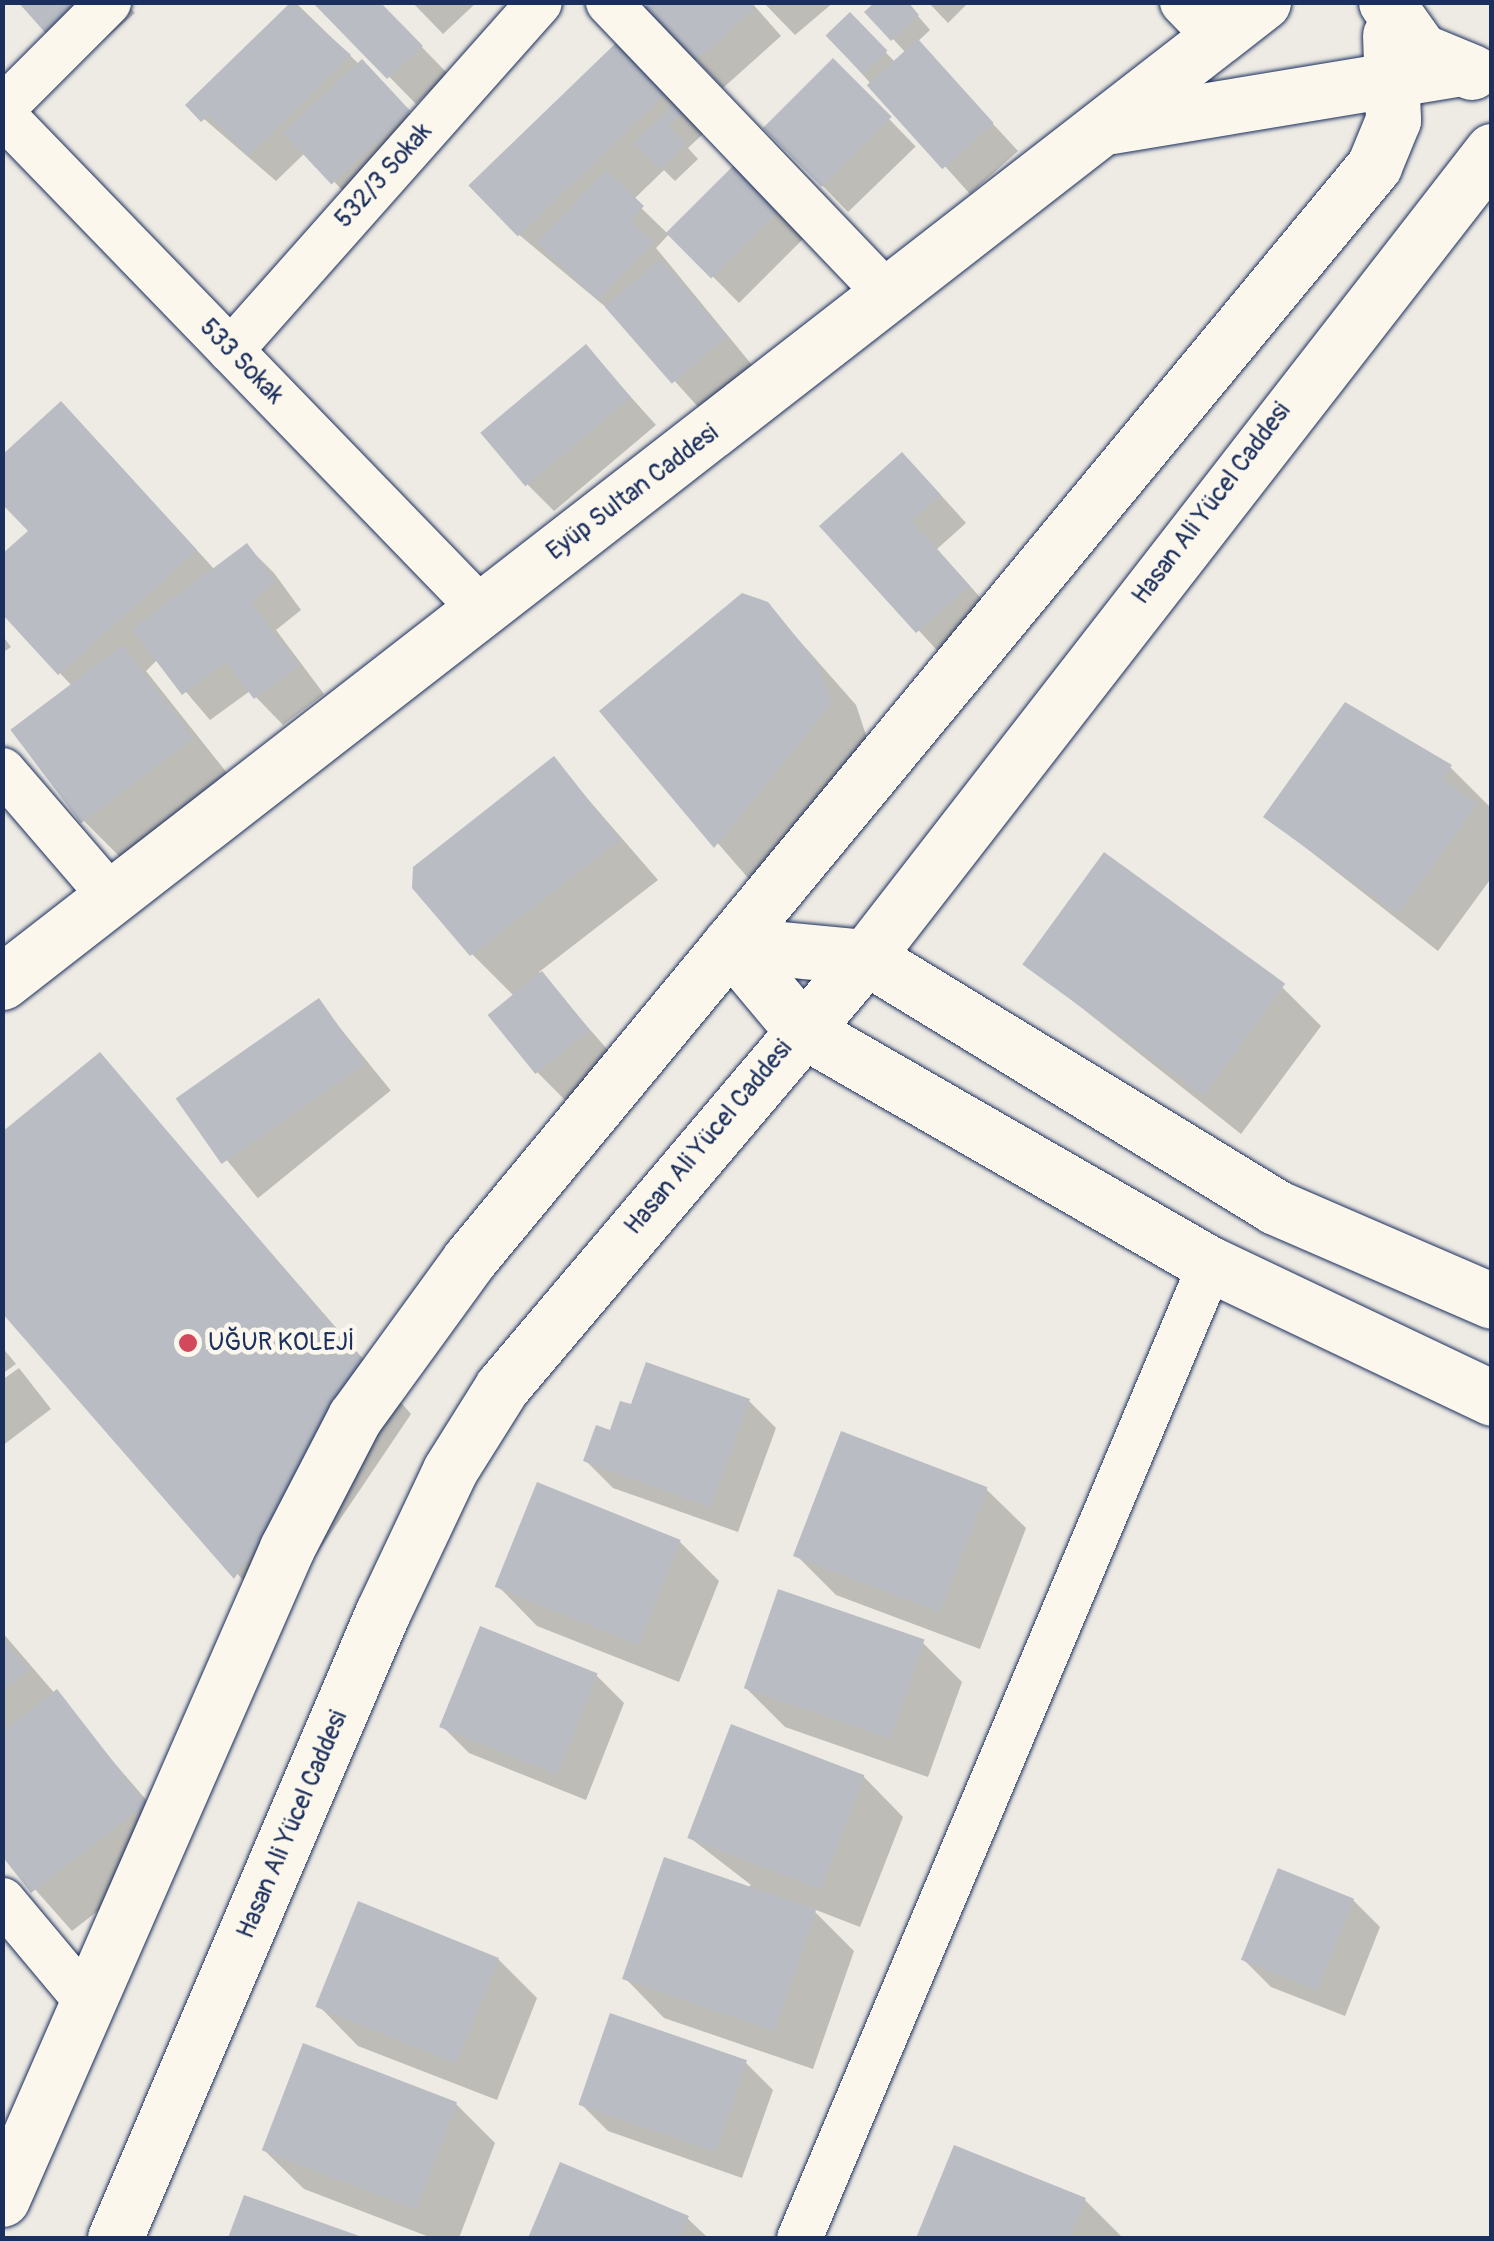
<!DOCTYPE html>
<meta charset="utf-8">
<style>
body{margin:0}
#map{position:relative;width:1494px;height:2241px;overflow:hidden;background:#eeebe4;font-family:Pangolin,sans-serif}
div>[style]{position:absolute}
.shadow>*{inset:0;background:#0003;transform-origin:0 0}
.building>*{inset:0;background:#b9bcc3;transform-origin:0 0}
.roads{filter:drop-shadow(0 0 2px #1b2f5e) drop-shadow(0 0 2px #1b2f5e)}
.minor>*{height:45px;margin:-22.5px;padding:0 22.5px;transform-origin:22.5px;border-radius:22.5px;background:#fbf7ec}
.tertiary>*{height:55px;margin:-27.5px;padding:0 27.5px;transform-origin:27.5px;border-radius:27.5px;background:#fbf7ec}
.secondary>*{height:55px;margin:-27.5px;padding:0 27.5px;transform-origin:27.5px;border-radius:27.5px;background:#fbf7ec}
.dots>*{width:28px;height:28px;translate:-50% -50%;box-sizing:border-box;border:5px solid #fbf7ec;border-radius:50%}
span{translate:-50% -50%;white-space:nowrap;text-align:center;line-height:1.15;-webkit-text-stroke:9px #fbf7ec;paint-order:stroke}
.street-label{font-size:25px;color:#1b2f5e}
.poi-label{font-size:25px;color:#1b2f5e}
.left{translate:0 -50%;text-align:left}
.frame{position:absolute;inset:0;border:5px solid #1b2f5e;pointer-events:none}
</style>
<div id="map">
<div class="shadow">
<i style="clip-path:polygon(125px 2px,135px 13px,77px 63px)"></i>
<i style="clip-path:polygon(295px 2px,436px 139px,361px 210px,306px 152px,276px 181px,188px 105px)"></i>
<i style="clip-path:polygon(316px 2px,378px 2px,448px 74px,416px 104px)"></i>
<i style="clip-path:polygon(412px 2px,477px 2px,443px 34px)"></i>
<i style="clip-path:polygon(751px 2px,781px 36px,723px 88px,648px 8px)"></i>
<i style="clip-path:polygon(763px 2px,834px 2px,795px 35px)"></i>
<i style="clip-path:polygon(906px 2px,930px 30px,917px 42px,1018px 151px,970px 194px,828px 36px,850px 16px,895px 62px,906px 53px,868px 12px)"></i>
<i style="clip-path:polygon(928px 2px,965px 2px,967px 4px,948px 23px)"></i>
<i style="clip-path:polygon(618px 45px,704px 133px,688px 148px,698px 159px,675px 181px,664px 170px,633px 200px,667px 233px,738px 165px,808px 234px,739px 303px,670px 233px,656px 248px,752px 365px,700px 409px,614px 314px,517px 233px)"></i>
<i style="left:833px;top:61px;width:119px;height:94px;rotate:46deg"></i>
<i style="clip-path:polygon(586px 347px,656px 425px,554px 511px,527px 484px)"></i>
<i style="clip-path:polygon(100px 444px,215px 570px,247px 546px,274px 573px,301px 610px,276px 630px,324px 694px,283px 725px,250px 691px,210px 720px,158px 659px,146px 671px,231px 778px,123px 860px,84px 821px,72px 686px,2px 611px,31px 531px)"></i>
<i style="clip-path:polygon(929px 482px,966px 523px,937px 549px,995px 614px,945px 659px,823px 526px)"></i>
<i style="clip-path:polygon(767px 604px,856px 705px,869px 744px,755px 886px,603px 711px)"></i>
<i style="clip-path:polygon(2px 635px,11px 647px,2px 653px)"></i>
<i style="clip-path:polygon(554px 760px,658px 880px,539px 972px,615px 1058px,565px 1100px,538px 1073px,515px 997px,472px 954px)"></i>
<i style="clip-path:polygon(1450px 767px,1489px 806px,1492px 877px,1438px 951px,1266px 817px)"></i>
<i style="clip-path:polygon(1025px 963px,1282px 987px,1321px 1026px,1241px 1134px)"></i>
<i style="left:319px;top:1002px;width:114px;height:171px;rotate:51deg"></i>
<i style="clip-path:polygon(100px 1056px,411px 1414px,275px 1616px,2px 1309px)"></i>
<i style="clip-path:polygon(2px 1347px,16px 1364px,2px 1374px)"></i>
<i style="clip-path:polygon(19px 1368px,51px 1409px,2px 1446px,2px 1380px)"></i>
<i style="clip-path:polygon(749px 1401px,776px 1428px,738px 1532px,613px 1488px,586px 1461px,632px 1408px)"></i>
<i style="clip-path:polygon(986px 1489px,1026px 1528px,980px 1649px,836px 1595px,797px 1556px)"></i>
<i style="clip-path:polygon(680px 1542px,719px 1581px,679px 1682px,537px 1626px,498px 1586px)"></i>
<i style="clip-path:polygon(2px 1632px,184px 1844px,72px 1931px,2px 1852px)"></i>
<i style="clip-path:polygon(922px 1642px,962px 1682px,928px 1777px,785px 1727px,746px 1688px)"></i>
<i style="clip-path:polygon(597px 1676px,624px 1703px,586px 1800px,469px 1753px,442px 1726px)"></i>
<i style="clip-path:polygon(864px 1777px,903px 1817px,860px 1927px,811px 1908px,854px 1951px,813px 2069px,664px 2018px,625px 1978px,751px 1885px,689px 1837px)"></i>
<i style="clip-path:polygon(1353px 1900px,1380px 1927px,1345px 2016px,1271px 1987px,1244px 1960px)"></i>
<i style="clip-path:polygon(498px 1959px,537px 1998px,497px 2100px,358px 2046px,319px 2006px)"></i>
<i style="clip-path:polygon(746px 2063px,773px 2090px,742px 2178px,608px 2131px,581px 2104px)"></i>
<i style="clip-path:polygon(456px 2104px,495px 2143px,459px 2238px,432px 2238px,304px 2189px,264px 2150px)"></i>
<i style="clip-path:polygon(955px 2148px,1085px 2200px,1123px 2238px,919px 2238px)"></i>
<i style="clip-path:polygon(562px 2165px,687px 2218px,708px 2238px,531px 2238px)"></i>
<i style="clip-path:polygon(245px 2198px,359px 2238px,231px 2238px)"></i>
</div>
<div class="building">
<i style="clip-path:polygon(18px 2px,89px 2px,49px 37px)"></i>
<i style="clip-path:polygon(291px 2px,351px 55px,248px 156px,209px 115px,201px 122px,185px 105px)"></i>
<i style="clip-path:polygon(650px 2px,751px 2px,755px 8px,694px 62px,644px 8px)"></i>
<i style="clip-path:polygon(875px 2px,908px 2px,919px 15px,891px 41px,864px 12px)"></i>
<i style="clip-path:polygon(313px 3px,381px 3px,423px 46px,387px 79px)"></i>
<i style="left:850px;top:12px;width:54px;height:34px;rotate:46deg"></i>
<i style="left:918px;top:39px;width:113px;height:69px;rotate:48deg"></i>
<i style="left:618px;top:41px;width:71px;height:208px;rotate:46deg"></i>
<i style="left:833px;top:58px;width:83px;height:99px;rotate:45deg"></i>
<i style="left:362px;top:59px;width:71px;height:108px;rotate:47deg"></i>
<i style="clip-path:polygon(673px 105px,680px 114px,668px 125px,686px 144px,660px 170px,634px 143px)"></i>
<i style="left:738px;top:161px;width:64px;height:102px;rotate:45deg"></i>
<i style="clip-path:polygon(606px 170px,644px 206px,630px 221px,653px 242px,598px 300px,537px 243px)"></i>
<i style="left:660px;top:259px;width:102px;height:73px;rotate:49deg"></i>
<i style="left:586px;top:344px;width:70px;height:138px;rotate:50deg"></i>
<i style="clip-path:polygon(61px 401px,197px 550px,58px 675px,2px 614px,2px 554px,28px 531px,2px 504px,2px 455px)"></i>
<i style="clip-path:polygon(902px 452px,941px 495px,912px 521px,970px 586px,916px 633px,819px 526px)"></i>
<i style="clip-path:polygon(247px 543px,276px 582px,251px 602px,299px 666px,254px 699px,226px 662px,182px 695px,132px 629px)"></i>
<i style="clip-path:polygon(742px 593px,768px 602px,817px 663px,831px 704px,714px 848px,599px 711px)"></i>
<i style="left:123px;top:645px;width:117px;height:141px;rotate:53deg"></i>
<i style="clip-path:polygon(1345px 702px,1452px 765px,1442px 779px,1477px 804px,1398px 914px,1263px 817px)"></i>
<i style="clip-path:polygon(554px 756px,620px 840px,470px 956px,412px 888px,413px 867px)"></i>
<i style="left:1104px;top:852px;width:224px;height:139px;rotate:36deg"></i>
<i style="left:542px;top:971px;width:76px;height:70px;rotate:51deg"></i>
<i style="left:319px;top:998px;width:80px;height:175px;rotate:55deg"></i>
<i style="clip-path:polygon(100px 1052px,373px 1373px,234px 1579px,2px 1313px,2px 1132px)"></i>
<i style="clip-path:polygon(646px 1362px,750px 1399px,710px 1507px,583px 1461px,596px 1425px,610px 1430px,620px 1401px,631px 1404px)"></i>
<i style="left:841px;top:1431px;width:157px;height:134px;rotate:21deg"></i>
<i style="left:537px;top:1482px;width:155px;height:113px;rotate:22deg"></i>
<i style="left:778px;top:1589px;width:155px;height:105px;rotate:19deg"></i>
<i style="left:480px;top:1626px;width:127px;height:109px;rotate:22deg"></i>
<i style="clip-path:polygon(2px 1637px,29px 1670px,2px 1691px)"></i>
<i style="clip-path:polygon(57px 1689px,146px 1804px,31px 1893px,2px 1856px,2px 1732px)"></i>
<i style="left:731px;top:1724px;width:143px;height:122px;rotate:21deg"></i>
<i style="left:664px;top:1857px;width:161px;height:129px;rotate:19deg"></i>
<i style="left:1278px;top:1868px;width:82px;height:99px;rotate:22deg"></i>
<i style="left:358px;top:1901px;width:152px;height:114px;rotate:22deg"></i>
<i style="left:610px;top:2013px;width:145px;height:97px;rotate:19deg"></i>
<i style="left:303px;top:2043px;width:165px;height:115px;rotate:21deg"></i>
<i style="clip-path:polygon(954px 2145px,1086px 2198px,1069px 2238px,916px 2238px)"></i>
<i style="clip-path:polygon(560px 2162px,689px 2216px,679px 2238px,528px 2238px)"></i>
<i style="clip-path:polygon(244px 2195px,365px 2238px,228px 2238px)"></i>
</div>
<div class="roads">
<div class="minor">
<i style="left:608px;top:2px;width:407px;rotate:46.3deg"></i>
<i style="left:1182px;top:2px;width:52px;rotate:45.8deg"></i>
<i style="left:2px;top:108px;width:150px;rotate:-45deg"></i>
<i style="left:2px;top:114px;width:689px;rotate:45.94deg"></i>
<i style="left:230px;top:350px;width:465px;rotate:-48.4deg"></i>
<i style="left:2px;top:770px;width:169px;rotate:49.3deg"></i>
<i style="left:2px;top:1900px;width:134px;rotate:50.1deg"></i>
<i style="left:799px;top:2238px;width:1057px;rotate:-67.12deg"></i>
</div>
<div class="tertiary">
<i style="left:730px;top:944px;width:111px;rotate:50.1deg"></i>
<i style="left:801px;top:1029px;width:472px;rotate:29.9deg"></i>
<i style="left:1210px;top:1264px;width:312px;rotate:25.4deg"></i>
<i style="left:730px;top:944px;width:137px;rotate:5.5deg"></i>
<i style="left:866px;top:957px;width:479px;rotate:31.4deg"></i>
<i style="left:1275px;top:1207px;width:236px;rotate:23.4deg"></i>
<i style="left:2px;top:2199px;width:711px;rotate:-66.36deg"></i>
<i style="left:287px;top:1548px;width:148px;rotate:-62.6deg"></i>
<i style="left:355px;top:1417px;width:194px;rotate:-54deg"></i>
<i style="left:469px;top:1260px;width:1420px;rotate:-50.4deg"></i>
<i style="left:1374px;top:166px;width:50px;rotate:-67.6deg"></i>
<i style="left:1393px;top:120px;width:85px;rotate:-92deg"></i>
<i style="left:115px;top:2238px;width:679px;rotate:-66.83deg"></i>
<i style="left:382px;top:1614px;width:159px;rotate:-64.7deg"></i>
<i style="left:450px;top:1470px;width:98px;rotate:-57.9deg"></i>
<i style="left:502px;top:1387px;width:563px;rotate:-49.75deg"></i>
<i style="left:866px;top:957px;width:1021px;rotate:-52.16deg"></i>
</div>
<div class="secondary">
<i style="left:1386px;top:2px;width:60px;rotate:54.5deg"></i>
<i style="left:1421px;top:51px;width:55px;rotate:22.4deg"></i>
<i style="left:1111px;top:126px;width:350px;rotate:-9.4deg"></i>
<i style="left:2px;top:982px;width:1597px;rotate:-37.85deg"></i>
</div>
</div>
<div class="dots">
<i style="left:188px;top:1343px;background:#d1495b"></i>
</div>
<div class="street-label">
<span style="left:384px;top:176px;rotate:-48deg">532/3 Sokak</span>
<span style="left:241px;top:362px;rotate:46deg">533 Sokak</span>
<span style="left:633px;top:493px;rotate:-37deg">Eyüp Sultan Caddesi</span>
<span style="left:1212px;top:504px;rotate:-53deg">Hasan Ali Yücel Caddesi</span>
<span style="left:709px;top:1138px;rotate:-50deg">Hasan Ali Yücel Caddesi</span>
<span style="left:293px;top:1825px;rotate:-67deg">Hasan Ali Yücel Caddesi</span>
</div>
<div class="poi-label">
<span class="left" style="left:208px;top:1343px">UĞUR KOLEJİ</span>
</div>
<div class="frame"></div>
</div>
